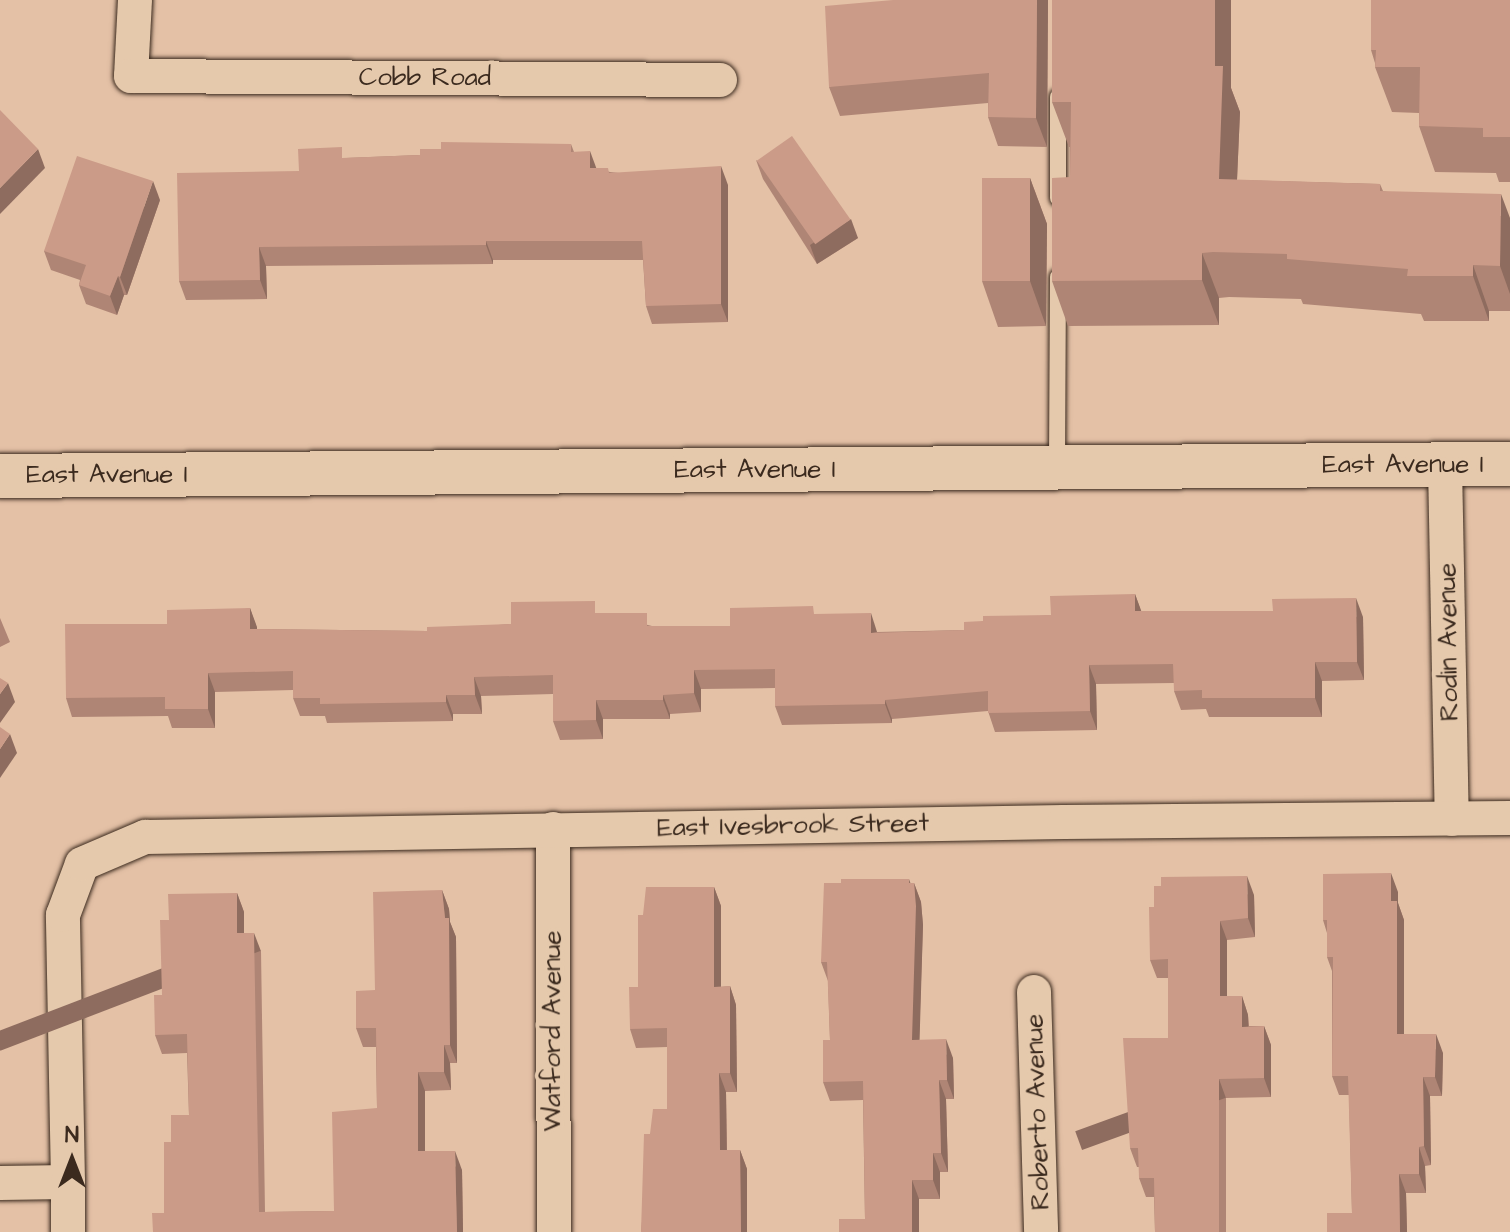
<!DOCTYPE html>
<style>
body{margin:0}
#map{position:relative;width:1510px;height:1232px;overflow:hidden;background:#e4c1a6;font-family:"Architects Daughter",sans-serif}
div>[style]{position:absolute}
.roads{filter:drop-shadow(0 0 2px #3b2a1e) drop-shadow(0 0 2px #3b2a1e)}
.lane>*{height:16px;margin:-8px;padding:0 8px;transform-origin:8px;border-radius:8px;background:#e5c9ac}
.street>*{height:34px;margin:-17px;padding:0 17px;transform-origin:17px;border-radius:17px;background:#e5c9ac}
.primary>*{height:44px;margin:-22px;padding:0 22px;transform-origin:22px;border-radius:22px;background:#e5c9ac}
.wall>*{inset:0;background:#af8575}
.shaded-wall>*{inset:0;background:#8e6c5f;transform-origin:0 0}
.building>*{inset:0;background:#cb9b88;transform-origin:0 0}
span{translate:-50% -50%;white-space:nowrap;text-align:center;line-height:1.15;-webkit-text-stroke:7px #e5c9ac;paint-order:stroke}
.street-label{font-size:26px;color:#3b2a1e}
.north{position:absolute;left:32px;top:1120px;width:80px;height:80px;-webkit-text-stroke:6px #e5c9ac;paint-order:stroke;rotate:0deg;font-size:22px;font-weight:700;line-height:32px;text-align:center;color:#3b2a1e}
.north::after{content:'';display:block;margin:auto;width:28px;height:36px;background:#3b2a1e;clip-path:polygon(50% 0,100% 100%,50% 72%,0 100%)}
</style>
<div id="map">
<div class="roads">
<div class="lane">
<i style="left:1058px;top:198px;width:101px;rotate:-90deg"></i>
<i style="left:1057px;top:466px;width:189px;rotate:-89.7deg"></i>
</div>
<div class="street">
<i style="left:135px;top:0;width:76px;rotate:93deg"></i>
<i style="left:131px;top:76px;width:589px;rotate:0.39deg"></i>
<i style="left:1445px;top:465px;width:354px;rotate:88.9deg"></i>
<i style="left:553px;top:829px;width:403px;rotate:89.9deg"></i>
<i style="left:1034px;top:992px;width:240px;rotate:88.3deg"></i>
<i style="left:68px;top:1182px;width:267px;rotate:-91.1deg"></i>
<i style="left:63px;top:915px;width:54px;rotate:-69.6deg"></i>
<i style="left:82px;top:864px;width:69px;rotate:-23.2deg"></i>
<i style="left:145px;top:837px;width:919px;rotate:-0.94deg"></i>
<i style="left:1064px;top:822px;width:446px;rotate:-0.5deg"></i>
<i style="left:0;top:1183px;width:68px;rotate:-0.8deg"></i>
<i style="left:68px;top:1182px;width:50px;rotate:90deg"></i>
</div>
<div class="primary">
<i style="left:0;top:476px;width:1510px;rotate:-0.46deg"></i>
</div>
</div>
<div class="wall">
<i style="clip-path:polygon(1048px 0,1047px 147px,998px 146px,988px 117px,988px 103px,840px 116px,829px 87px)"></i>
<i style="clip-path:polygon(1231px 0,1231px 88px,1240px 112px,1237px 180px,1380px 184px,1383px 191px,1510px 218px,1510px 311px,1489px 311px,1489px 321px,1424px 321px,1421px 314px,1303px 304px,1301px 299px,1229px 297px,1219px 298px,1219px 325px,1068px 326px,1052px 281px,1070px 177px,1070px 147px,1069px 147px,1052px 102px)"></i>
<i style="clip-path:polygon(1510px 0,1510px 182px,1499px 182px,1496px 173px,1435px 172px,1419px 126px,1419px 113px,1392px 112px,1375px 67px,1375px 63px,1371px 50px)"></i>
<i style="clip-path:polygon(571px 144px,574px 152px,596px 168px,610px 172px,728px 185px,728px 322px,652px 324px,646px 306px,643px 260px,493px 260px,493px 264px,266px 266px,267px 299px,186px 300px,179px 281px,299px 171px,346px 158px,420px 155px,441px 149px)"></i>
<i style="clip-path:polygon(756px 160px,858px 238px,817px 264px,763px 179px)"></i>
<i style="clip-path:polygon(1030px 178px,1047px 224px,1046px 326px,998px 327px,982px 281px)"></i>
<i style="clip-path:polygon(160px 200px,127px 295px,124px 295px,117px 315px,86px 304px,79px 285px,80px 280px,51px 270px,44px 251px)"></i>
<i style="clip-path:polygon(1135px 594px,1141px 611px,1363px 617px,1364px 680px,1322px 681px,1322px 717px,1209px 717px,1206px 709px,1181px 710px,1174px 691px,1174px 683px,1096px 684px,1097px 730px,995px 732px,988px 711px,892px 719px,892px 723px,782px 725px,775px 706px,775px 688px,701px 689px,701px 712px,670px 714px,670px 719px,603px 719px,603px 739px,560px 740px,553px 721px,553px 694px,481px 696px,482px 714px,453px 714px,453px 721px,327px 723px,325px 716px,300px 716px,293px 698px,293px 690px,215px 692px,215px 728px,172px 728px,168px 716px,72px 717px,66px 698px,167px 624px,250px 608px,257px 629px,427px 631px,511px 624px,600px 613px,652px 626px,730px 626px,817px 614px,877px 632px,964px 630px,983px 621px,1051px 615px)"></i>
<i style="clip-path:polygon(0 618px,10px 642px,0 647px)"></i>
<i style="clip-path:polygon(841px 883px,914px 883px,921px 902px,923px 925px,919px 1040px,953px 1058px,954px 1099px,946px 1099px,948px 1172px,940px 1172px,940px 1199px,919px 1199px,919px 1232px,865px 1219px,863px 1100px,830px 1101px,823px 1082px,830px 1040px,828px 981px,821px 962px)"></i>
<i style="clip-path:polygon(1161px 886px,1254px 895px,1255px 937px,1227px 940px,1227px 996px,1242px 996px,1248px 1015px,1249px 1026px,1264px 1026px,1271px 1045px,1271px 1097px,1226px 1098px,1226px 1232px,1155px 1232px,1154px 1197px,1146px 1197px,1139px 1178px,1139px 1167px,1137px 1167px,1130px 1148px,1168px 1038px,1168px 978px,1157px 978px,1150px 960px,1154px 907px)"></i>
<i style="clip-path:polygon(714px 887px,721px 906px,721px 987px,730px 986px,736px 1005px,737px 1092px,726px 1092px,727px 1150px,740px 1150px,747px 1169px,747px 1232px,641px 1232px,650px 1134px,667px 1109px,667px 1047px,636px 1048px,630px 1029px,638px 987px,643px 915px)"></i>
<i style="clip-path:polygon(442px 890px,449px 909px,450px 922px,456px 937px,457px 1063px,450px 1063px,451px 1090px,425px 1091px,425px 1151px,462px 1170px,463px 1232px,164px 1213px,171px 1142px,189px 1115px,187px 1053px,162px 1054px,155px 1035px,162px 995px,169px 920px,237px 893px,244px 912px,244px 933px,261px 951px,265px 1212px,334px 1211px,377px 1108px,376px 1047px,363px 1047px,356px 1028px,375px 990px)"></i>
<i style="clip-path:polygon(1398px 892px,1398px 903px,1404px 920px,1404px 1034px,1443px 1053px,1442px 1096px,1430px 1096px,1431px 1165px,1425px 1166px,1426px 1193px,1406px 1193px,1407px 1232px,1327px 1232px,1352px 1213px,1349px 1095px,1339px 1095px,1332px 1076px,1332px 971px,1327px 957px,1327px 933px,1323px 920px)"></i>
</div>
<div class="shaded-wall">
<i style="clip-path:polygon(1037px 0,1048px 0,1047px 147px,1036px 118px)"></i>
<i style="clip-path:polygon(1215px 0,1231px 0,1231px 88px,1240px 112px,1235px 225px,1219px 179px,1215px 66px)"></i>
<i style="clip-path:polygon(38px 149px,45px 168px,0 214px,0 188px)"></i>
<i style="clip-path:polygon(590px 151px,597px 170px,590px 168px)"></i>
<i style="clip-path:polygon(721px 166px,728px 185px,728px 322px,721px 304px)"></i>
<i style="clip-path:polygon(1030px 178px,1047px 224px,1046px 326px,1030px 281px)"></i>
<i style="clip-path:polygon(153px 181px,160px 200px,127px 295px,120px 277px)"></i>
<i style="clip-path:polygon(1501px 194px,1510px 218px,1510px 294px,1500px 266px)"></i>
<i style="clip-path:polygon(851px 219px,858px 238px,817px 264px,810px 245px)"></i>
<i style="clip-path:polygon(486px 241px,493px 260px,493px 264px,486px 245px)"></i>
<i style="clip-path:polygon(259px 247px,266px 266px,267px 299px,260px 280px)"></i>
<i style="clip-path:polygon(1202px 253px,1219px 298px,1219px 325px,1202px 280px)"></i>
<i style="clip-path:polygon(1473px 265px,1489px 311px,1489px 321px,1473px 276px)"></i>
<i style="clip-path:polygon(118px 276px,124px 295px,117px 315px,110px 296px)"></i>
<i style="clip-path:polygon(1135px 594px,1142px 613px,1135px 611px)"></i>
<i style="clip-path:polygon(1356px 598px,1363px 617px,1364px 680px,1357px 662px)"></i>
<i style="clip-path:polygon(250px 608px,257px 627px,257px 648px,250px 629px)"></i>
<i style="clip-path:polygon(871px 613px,877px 632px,871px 633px)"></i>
<i style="clip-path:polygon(1315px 662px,1322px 681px,1322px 717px,1315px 698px)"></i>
<i style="clip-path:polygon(1089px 665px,1096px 684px,1097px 730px,1090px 711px)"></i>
<i style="clip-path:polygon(694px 670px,701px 689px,701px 712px,694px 693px)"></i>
<i style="clip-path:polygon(208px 673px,215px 692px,215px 728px,208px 709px)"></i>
<i style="clip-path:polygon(474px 677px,481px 696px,482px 714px,475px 695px)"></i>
<i style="clip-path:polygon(8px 683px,15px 702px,0 723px,0 694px)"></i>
<i style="clip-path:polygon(446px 695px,453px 714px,453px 721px,446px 702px)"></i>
<i style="clip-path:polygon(663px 695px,670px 714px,670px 719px,663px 700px)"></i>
<i style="clip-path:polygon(596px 700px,603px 719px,603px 739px,596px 720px)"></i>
<i style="clip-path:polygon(885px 700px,892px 719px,892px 723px,885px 704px)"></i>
<i style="clip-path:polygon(10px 734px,17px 753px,0 778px,0 749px)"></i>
<i style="clip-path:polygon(1391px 873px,1398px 892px,1398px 903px,1404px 920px,1404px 1053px,1397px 1034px,1391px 901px)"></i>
<i style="clip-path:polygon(1247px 876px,1254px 895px,1255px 937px,1248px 918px)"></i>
<i style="clip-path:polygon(909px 879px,915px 896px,914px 883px,921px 902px,923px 925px,919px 1059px,912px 1040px)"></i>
<i style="clip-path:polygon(714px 887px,721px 906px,721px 1006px,714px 987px)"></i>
<i style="clip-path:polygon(442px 890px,449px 909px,450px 922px,456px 937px,457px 1063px,450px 1045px,445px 918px)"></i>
<i style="clip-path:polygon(237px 893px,244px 912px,244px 952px,237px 933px)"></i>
<i style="clip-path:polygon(1220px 921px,1227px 940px,1227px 1015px,1220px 996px)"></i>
<i style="left:254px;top:933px;width:19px;height:279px;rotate:69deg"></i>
<i style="clip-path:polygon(730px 986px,736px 1005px,737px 1092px,730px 1073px)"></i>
<i style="clip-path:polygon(1242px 996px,1248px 1015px,1249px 1045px,1242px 1027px)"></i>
<i style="clip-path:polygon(1264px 1026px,1271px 1045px,1271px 1097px,1264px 1078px)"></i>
<i style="clip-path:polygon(1436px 1034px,1443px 1053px,1442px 1096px,1435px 1077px)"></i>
<i style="clip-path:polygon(946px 1039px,953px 1058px,954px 1099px,947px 1080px)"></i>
<i style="clip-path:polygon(444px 1045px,450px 1063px,451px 1090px,444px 1072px)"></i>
<i style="clip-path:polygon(418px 1072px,425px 1091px,425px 1170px,418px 1151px)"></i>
<i style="clip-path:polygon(719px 1073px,726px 1092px,727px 1169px,720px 1150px)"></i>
<i style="clip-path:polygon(1423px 1077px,1430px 1096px,1431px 1165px,1424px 1146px)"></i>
<i style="left:1219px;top:1079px;width:20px;height:153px;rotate:70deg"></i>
<i style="clip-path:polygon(939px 1080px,946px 1099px,948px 1172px,941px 1153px)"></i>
<i style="clip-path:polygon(1419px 1147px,1425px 1166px,1426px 1193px,1419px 1174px)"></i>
<i style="clip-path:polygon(740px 1150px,747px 1169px,747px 1232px,741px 1232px)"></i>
<i style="clip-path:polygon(455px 1151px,462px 1170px,463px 1232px,457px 1232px)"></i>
<i style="clip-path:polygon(933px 1153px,940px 1172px,940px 1199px,933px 1180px)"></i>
<i style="clip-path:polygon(1399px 1174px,1406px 1193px,1407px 1232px,1400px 1232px)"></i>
<i style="clip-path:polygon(912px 1180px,919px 1199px,919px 1232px,912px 1232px)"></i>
</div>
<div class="building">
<i style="clip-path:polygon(893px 0,1037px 0,1036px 118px,988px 117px,989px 73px,829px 87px,825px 6px)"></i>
<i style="clip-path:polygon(1052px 0,1215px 0,1215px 66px,1223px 66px,1219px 179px,1380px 184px,1380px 191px,1501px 194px,1500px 266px,1473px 265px,1473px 276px,1407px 276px,1408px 269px,1287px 259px,1287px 254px,1213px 252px,1202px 253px,1202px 280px,1052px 281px,1052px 178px,1070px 177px,1071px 102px,1052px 102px)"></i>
<i style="clip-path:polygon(1371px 0,1510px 0,1510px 137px,1483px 137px,1483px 128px,1419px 126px,1420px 67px,1375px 67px,1376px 50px,1371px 50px)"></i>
<i style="clip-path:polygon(0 110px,38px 149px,0 188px)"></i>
<i style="left:792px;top:136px;width:102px;height:43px;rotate:55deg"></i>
<i style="clip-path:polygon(441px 142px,571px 144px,571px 152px,590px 151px,590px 168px,608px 168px,609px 173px,721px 166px,721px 304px,646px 306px,642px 241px,486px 241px,486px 245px,259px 247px,260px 280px,179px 281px,177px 173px,299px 171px,298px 149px,342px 147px,342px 158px,420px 155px,420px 149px,441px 149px)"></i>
<i style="clip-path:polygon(77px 156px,153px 181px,120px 277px,118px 276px,110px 296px,79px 285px,86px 265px,44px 251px)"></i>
<i style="left:982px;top:178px;width:48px;height:103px"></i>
<i style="clip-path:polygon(1135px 594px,1135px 611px,1273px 611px,1272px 599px,1356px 598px,1357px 662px,1315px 662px,1315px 698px,1202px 698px,1202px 690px,1174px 691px,1173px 664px,1089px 665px,1090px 711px,988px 713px,988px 691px,885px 700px,885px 704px,775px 706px,775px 669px,694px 670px,694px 693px,663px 695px,663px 700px,596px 700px,596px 720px,553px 721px,553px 675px,474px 677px,475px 695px,446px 695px,446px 702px,320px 704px,320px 698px,293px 698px,293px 671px,208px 673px,208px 709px,165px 709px,165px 697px,66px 698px,65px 624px,167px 624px,167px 610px,250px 608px,250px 629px,427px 631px,427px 627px,511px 624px,511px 602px,595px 601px,595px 613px,647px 613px,647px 626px,730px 626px,730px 608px,813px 606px,814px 614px,871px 613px,871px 633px,964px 630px,964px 622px,983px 621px,983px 616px,1051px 615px,1050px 596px)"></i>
<i style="clip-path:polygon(0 678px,8px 683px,0 694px)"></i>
<i style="clip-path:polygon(0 727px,10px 734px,0 749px)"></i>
<i style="clip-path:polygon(1391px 873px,1391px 901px,1397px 901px,1397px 1034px,1436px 1034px,1435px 1077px,1423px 1077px,1424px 1146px,1419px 1147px,1419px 1174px,1399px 1174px,1400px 1232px,1327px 1232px,1327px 1213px,1352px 1213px,1348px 1076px,1332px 1076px,1333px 957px,1327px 957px,1327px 920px,1323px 920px,1323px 874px)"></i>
<i style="clip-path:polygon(1247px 876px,1248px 918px,1220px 921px,1220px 996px,1242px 996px,1242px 1027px,1264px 1026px,1264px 1078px,1219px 1079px,1219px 1232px,1155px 1232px,1154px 1178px,1139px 1178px,1138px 1148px,1130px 1148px,1123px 1038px,1168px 1038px,1168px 959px,1150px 960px,1149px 907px,1154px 907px,1154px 886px,1161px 886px,1161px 877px)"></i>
<i style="clip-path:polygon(841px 879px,909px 879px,909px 883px,914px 883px,916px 906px,912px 1040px,946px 1039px,947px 1080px,939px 1080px,941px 1153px,933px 1153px,933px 1180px,912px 1180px,912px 1232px,839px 1232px,839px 1219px,865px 1219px,863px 1081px,823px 1082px,823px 1040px,830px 1040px,827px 962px,821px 962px,824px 883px,841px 883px)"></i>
<i style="clip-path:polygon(646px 887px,714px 887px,714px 987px,730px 986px,730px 1073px,719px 1073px,720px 1150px,740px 1150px,741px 1232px,641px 1232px,644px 1134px,650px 1134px,653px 1109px,667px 1109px,667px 1028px,630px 1029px,629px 987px,638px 987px,638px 915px,643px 915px)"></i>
<i style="clip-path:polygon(442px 890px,445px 918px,449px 918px,450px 1045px,444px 1045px,444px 1072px,418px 1072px,418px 1151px,455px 1151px,457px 1232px,153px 1232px,152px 1213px,164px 1213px,164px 1142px,171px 1142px,171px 1115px,189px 1115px,187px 1034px,155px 1035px,154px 995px,162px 995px,160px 920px,169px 920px,168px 894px,237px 893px,237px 933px,254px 933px,259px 1212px,334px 1211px,332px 1112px,377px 1108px,376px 1028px,356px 1028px,356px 991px,375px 990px,373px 892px)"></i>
</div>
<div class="street-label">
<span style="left:425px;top:78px">Cobb Road</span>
<span style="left:1403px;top:465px">East Avenue I</span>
<span style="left:755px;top:470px">East Avenue I</span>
<span style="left:107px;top:475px">East Avenue I</span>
<span style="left:1449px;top:642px;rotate:-91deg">Rodin Avenue</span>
<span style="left:793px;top:826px;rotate:-1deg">East Ivesbrook Street</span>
<span style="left:553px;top:1031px;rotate:-90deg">Watford Avenue</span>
<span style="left:1038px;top:1112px;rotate:-92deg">Roberto Avenue</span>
</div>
<div class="north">N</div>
</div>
